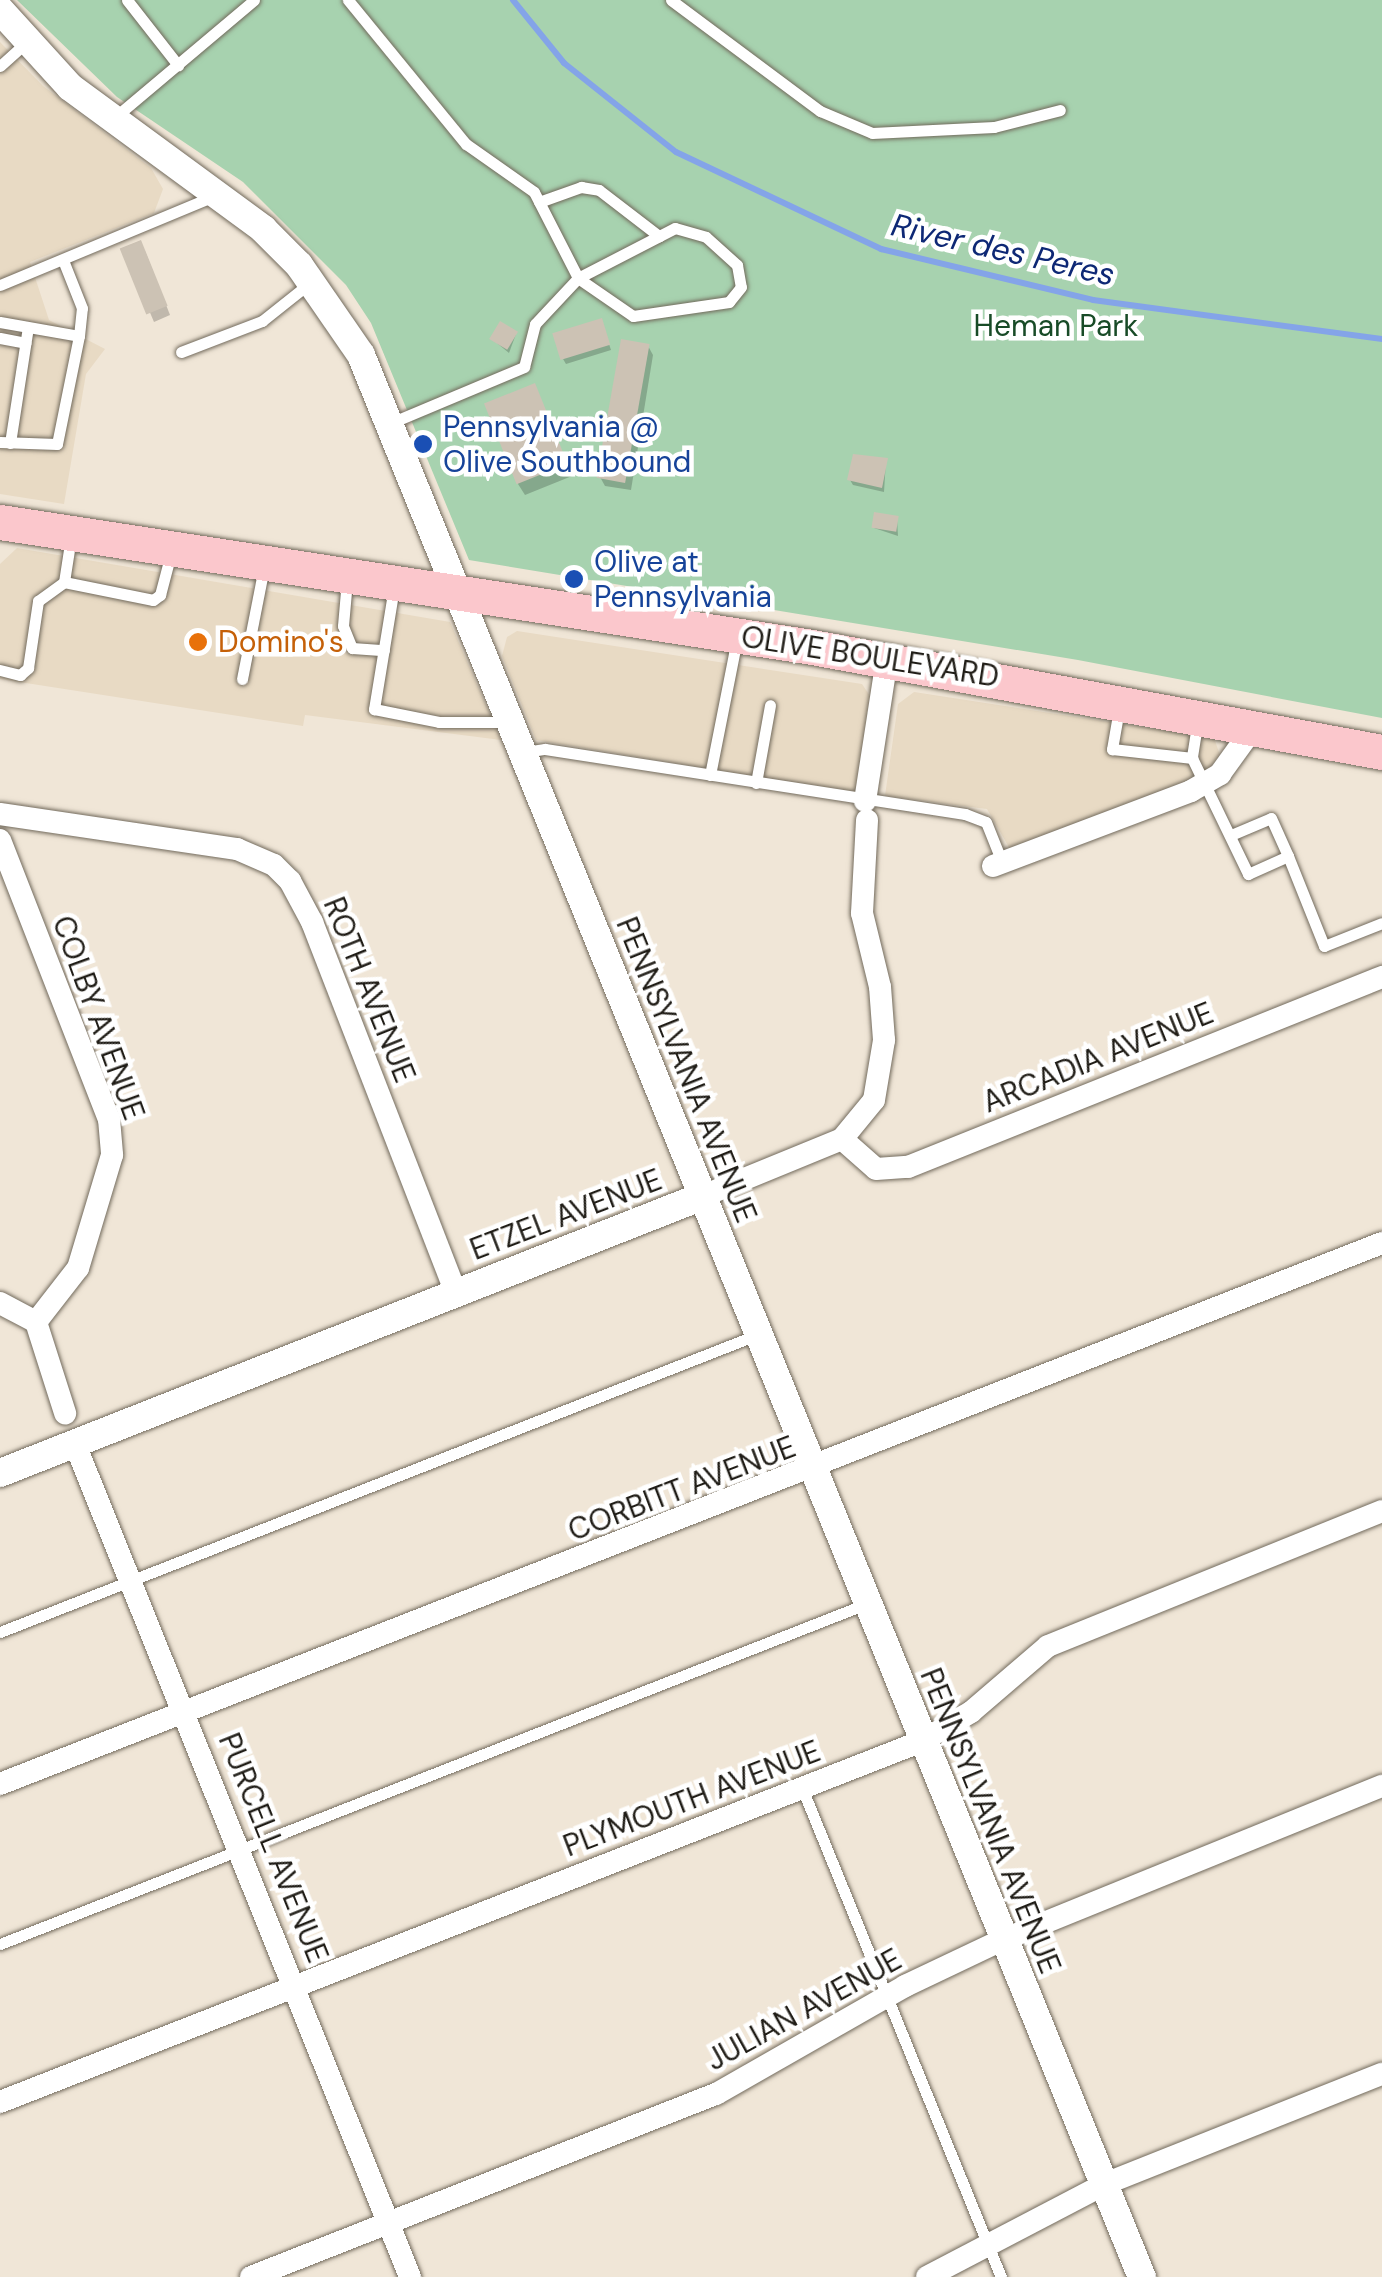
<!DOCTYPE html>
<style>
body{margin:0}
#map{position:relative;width:1382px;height:2277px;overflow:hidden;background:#f0e6d7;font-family:"DM Sans",sans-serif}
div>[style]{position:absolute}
.built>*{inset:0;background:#e8dac4}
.green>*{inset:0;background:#a7d2af}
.shadow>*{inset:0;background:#0003}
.stream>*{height:6px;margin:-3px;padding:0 3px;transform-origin:3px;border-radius:3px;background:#84a4e8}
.building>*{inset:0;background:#ccc2b4;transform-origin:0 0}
.roads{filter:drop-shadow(0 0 2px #726a5c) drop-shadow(0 0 2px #726a5c)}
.service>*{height:11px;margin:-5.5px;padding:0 5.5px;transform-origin:5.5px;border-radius:5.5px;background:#fff}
.minor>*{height:22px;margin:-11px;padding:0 11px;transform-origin:11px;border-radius:11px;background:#fff}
.tertiary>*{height:28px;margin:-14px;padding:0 14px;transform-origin:14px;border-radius:14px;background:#fff}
.primary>*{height:35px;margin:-17.5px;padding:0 17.5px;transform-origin:17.5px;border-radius:17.5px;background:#fbc7cc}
.dots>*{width:28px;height:28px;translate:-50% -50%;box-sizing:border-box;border:5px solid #fff;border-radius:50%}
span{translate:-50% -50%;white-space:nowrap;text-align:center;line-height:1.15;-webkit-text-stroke:9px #fff;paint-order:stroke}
.park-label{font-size:30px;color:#184b27}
.transit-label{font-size:30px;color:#164399}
.left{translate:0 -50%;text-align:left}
.food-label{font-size:30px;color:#c56008}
.street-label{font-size:30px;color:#201d17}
.water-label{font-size:32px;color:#0e2875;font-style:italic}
</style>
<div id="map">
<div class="built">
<i style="clip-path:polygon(0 42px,43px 86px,151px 168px,163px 189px,154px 213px,30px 262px,49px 320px,105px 349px,86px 374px,64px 504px,0 494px)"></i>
<i style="clip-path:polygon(17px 548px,450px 622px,501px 740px,305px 715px,303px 726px,0 679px,0 564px)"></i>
<i style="clip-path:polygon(517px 631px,862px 684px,870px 696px,855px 793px,536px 740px,502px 656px,507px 637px)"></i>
<i style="clip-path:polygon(914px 692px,1214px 738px,1220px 755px,1202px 777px,1010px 849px,987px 809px,885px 796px,898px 704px)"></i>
</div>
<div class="green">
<i style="clip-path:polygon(17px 0,1382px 0,1382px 718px,1078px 660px,469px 560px,371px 323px,346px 285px,243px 182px,117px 97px)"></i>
</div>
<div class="shadow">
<i style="clip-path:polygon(124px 251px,145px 251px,170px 315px,154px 322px)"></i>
<i style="clip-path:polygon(603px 326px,611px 350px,566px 364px,563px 359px)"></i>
<i style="clip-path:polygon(516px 334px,509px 353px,492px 339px)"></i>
<i style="clip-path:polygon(648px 346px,653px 355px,631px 490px,605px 486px,600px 477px)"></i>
<i style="clip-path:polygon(534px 386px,572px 476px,525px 495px,518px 484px)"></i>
<i style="clip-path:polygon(886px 460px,884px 492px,853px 485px,850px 480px)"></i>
<i style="clip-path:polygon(897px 519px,898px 536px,874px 528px)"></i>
</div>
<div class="stream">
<i style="left:513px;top:0;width:81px;rotate:51deg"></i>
<i style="left:564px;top:63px;width:143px;rotate:38.5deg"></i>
<i style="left:676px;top:152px;width:227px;rotate:25.3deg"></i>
<i style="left:881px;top:249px;width:218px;rotate:13.5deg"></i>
<i style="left:1093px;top:300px;width:292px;rotate:7.7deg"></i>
</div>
<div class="building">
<i style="left:141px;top:240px;width:71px;height:23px;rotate:68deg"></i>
<i style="left:602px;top:318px;width:28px;height:52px;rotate:73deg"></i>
<i style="left:500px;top:321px;width:21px;height:21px;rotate:31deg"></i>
<i style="left:621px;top:339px;width:29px;height:141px;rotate:10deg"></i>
<i style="left:535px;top:383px;width:87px;height:55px;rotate:68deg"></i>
<i style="clip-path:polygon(853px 454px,888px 458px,882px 488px,847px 480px)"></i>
<i style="left:874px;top:512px;width:25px;height:16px;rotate:9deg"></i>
</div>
<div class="roads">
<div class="service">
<i style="left:127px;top:0;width:83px;rotate:51.9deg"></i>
<i style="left:348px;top:0;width:186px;rotate:50.7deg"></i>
<i style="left:466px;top:144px;width:83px;rotate:35.2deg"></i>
<i style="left:534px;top:192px;width:97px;rotate:62.9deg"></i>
<i style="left:578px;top:278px;width:63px;rotate:133.1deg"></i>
<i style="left:535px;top:324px;width:44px;rotate:104.3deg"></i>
<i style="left:524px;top:367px;width:144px;rotate:157.2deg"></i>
<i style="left:671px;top:0;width:186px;rotate:36.7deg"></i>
<i style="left:820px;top:111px;width:56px;rotate:22.9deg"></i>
<i style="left:872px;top:133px;width:122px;rotate:-2.8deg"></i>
<i style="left:994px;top:127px;width:68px;rotate:-14.4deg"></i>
<i style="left:0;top:66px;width:36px;rotate:-42deg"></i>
<i style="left:114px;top:118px;width:183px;rotate:-40.1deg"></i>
<i style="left:539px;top:202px;width:45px;rotate:-19.7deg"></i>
<i style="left:581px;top:187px;width:18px;rotate:9deg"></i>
<i style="left:599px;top:190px;width:76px;rotate:37.5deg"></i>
<i style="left:675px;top:228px;width:32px;rotate:16deg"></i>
<i style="left:706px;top:237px;width:42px;rotate:42.1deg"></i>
<i style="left:737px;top:265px;width:22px;rotate:80deg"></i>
<i style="left:741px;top:287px;width:19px;rotate:129deg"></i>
<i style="left:729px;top:302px;width:97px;rotate:171.7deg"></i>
<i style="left:633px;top:316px;width:67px;rotate:-145.4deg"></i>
<i style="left:578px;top:278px;width:109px;rotate:-27.3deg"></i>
<i style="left:0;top:285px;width:234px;rotate:-22.6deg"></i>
<i style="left:0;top:322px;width:80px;rotate:10deg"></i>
<i style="left:79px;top:336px;width:28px;rotate:-84deg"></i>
<i style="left:82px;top:308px;width:52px;rotate:-111.6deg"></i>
<i style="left:0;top:338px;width:26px;rotate:11deg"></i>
<i style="left:181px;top:352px;width:87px;rotate:-20.9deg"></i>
<i style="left:262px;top:321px;width:63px;rotate:-38.5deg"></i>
<i style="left:0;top:442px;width:57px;rotate:2deg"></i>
<i style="left:57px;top:444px;width:110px;rotate:-78.5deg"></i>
<i style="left:10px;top:443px;width:117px;rotate:-81.2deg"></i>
<i style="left:347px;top:580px;width:46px;rotate:95deg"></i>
<i style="left:343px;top:626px;width:24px;rotate:68deg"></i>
<i style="left:352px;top:648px;width:32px;rotate:4deg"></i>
<i style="left:64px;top:582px;width:91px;rotate:11.4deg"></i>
<i style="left:153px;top:600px;width:9px;rotate:-36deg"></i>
<i style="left:160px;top:595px;width:43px;rotate:-75.3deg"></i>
<i style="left:394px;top:587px;width:124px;rotate:99.3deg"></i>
<i style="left:374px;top:709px;width:66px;rotate:11.3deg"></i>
<i style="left:439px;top:722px;width:70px"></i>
<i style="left:0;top:670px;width:21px;rotate:14deg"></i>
<i style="left:20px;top:675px;width:11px;rotate:-41deg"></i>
<i style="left:28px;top:668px;width:68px;rotate:-81.5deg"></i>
<i style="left:38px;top:601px;width:32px;rotate:-36deg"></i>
<i style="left:64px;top:582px;width:46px;rotate:-81.2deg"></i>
<i style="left:242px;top:679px;width:114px;rotate:-78.9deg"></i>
<i style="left:1119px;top:709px;width:41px;rotate:99.9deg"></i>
<i style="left:1112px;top:749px;width:81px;rotate:6.4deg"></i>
<i style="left:1197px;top:725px;width:33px;rotate:99deg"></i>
<i style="left:1192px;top:758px;width:129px;rotate:64.2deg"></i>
<i style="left:1248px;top:874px;width:44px;rotate:-24.2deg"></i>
<i style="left:1288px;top:856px;width:97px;rotate:68.2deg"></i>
<i style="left:1324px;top:946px;width:62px;rotate:-21.6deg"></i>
<i style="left:525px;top:752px;width:20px;rotate:-9deg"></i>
<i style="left:545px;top:749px;width:425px;rotate:8.8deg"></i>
<i style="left:965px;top:814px;width:22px;rotate:21deg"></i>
<i style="left:986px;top:822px;width:43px;rotate:68.2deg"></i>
<i style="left:710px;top:775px;width:139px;rotate:-78.8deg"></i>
<i style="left:756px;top:783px;width:79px;rotate:-79.8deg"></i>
<i style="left:1231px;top:835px;width:43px;rotate:-23deg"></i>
<i style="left:1271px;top:818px;width:42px;rotate:65.9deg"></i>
<i style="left:0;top:1632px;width:815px;rotate:-21.44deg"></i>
<i style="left:802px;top:1788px;width:528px;rotate:67.86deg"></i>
<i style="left:0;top:1944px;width:930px;rotate:-21.44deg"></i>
</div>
<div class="minor">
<i style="left:865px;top:801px;width:144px;rotate:-81.2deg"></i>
<i style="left:0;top:814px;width:240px;rotate:8.4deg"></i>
<i style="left:237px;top:849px;width:40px;rotate:23.4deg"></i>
<i style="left:274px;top:865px;width:23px;rotate:45deg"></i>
<i style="left:290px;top:881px;width:47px;rotate:61.8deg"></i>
<i style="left:312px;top:922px;width:398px;rotate:68.8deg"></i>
<i style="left:0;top:840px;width:300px;rotate:68.7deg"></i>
<i style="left:109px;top:1119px;width:36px;rotate:85deg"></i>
<i style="left:112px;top:1155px;width:118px;rotate:106.7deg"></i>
<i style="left:78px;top:1268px;width:68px;rotate:127.9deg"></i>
<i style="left:993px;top:866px;width:212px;rotate:-20.7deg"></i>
<i style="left:1191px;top:791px;width:34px;rotate:-30deg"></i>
<i style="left:1220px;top:774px;width:62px;rotate:-54.2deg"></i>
<i style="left:842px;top:1139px;width:45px;rotate:41.4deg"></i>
<i style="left:876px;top:1169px;width:32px;rotate:-4deg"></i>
<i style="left:908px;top:1167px;width:511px;rotate:-21.84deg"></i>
<i style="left:703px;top:1196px;width:150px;rotate:-22.3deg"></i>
<i style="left:842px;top:1139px;width:50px;rotate:-50.6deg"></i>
<i style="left:874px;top:1100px;width:61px;rotate:-80.5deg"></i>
<i style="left:884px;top:1040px;width:53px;rotate:-94.3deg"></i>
<i style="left:880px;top:987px;width:76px;rotate:-103.7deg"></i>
<i style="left:862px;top:913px;width:93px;rotate:-86.9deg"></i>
<i style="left:0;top:1303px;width:41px;rotate:27.8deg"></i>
<i style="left:36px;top:1322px;width:96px;rotate:72.3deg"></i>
<i style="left:75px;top:1444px;width:898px;rotate:68.09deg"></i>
<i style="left:0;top:1784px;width:1484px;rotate:-21.38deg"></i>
<i style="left:0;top:2102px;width:990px;rotate:-21.38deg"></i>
<i style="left:922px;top:1741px;width:57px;rotate:-30.6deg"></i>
<i style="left:971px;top:1712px;width:101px;rotate:-40.6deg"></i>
<i style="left:1048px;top:1646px;width:360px;rotate:-22deg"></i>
<i style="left:251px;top:2277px;width:500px;rotate:-21.5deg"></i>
<i style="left:716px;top:2094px;width:218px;rotate:-29.7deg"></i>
<i style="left:905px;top:1986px;width:107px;rotate:-25.4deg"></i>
<i style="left:1002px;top:1940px;width:410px;rotate:-22.1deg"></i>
<i style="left:927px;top:2277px;width:201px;rotate:-27.6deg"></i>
<i style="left:1105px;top:2184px;width:298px;rotate:-21.7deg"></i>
</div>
<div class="tertiary">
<i style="left:0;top:10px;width:104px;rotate:47.7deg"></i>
<i style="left:70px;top:87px;width:240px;rotate:36.3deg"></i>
<i style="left:263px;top:229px;width:51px;rotate:45deg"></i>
<i style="left:299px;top:265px;width:109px;rotate:55.4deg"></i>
<i style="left:361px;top:355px;width:2075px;rotate:67.89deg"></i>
<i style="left:0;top:1473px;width:756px;rotate:-21.51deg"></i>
</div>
<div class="primary">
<i style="left:0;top:522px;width:822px;rotate:8.75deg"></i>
<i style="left:812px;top:647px;width:580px;rotate:10.44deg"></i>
</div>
</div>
<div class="dots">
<i style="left:423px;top:444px;background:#1a4fb4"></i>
<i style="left:574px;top:579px;background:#1a4fb4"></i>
<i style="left:198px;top:642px;background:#e8710a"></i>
</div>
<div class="park-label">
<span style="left:1056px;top:326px">Heman Park</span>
</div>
<div class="transit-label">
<span class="left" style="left:443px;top:444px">Pennsylvania @<br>Olive Southbound</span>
<span class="left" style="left:594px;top:579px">Olive at<br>Pennsylvania</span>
</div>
<div class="food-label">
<span class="left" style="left:218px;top:642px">Domino's</span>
</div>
<div class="street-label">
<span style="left:870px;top:657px;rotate:9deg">OLIVE BOULEVARD</span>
<span style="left:369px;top:990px;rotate:68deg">ROTH AVENUE</span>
<span style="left:98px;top:1018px;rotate:70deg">COLBY AVENUE</span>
<span style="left:1098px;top:1058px;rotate:-22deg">ARCADIA AVENUE</span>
<span style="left:686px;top:1070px;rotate:68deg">PENNSYLVANIA AVENUE</span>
<span style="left:566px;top:1215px;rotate:-21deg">ETZEL AVENUE</span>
<span style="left:682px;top:1489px;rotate:-21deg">CORBITT AVENUE</span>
<span style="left:692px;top:1799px;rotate:-21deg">PLYMOUTH AVENUE</span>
<span style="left:990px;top:1821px;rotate:68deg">PENNSYLVANIA AVENUE</span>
<span style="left:273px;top:1848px;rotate:68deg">PURCELL AVENUE</span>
<span style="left:804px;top:2010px;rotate:-29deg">JULIAN AVENUE</span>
</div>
<div class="water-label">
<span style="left:1003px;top:250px;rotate:13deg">River des Peres</span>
</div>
</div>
